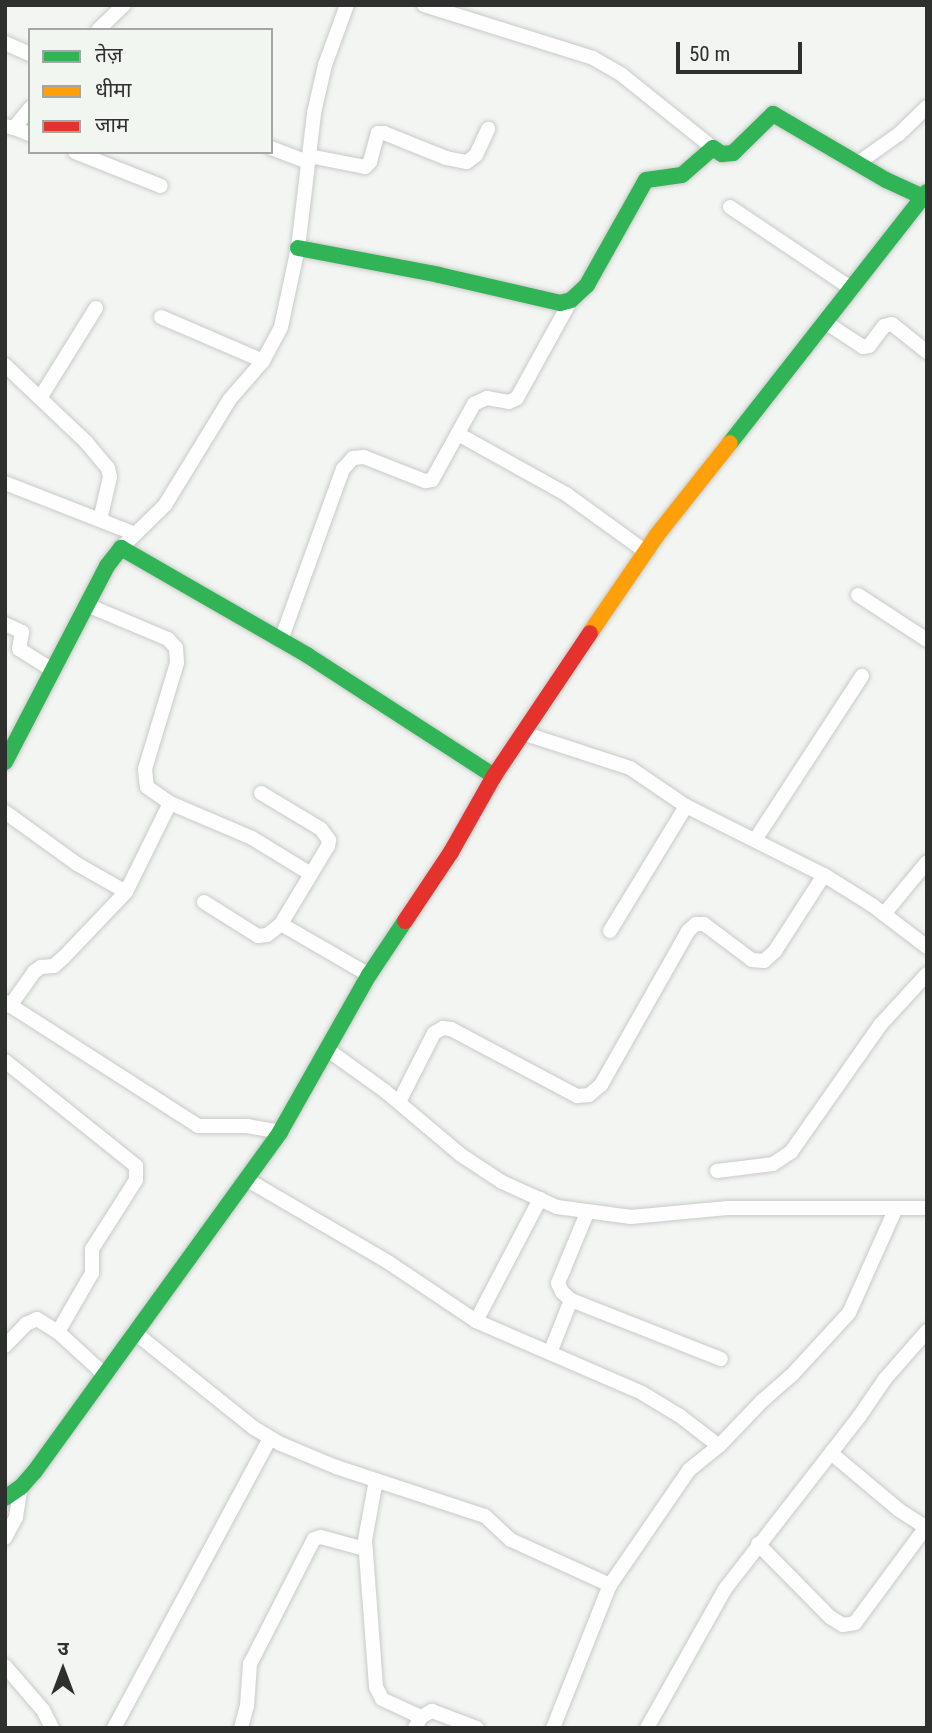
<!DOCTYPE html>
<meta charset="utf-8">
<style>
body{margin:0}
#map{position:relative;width:932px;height:1733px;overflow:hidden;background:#f2f5f2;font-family:"Roboto Condensed","Noto Sans Devanagari",sans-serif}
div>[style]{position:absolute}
.roads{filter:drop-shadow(0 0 2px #c8cac8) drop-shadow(0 0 2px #c8cac8)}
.street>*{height:14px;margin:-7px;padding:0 7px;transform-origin:7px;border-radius:7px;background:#fdfefd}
.fast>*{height:16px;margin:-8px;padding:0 8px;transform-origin:8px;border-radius:8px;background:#30b455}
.slow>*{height:16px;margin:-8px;padding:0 8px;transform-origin:8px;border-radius:8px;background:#ff9f0a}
.jam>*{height:16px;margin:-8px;padding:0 8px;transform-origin:8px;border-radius:8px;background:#e5322d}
span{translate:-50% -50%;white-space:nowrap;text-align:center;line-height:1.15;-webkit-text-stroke:5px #f1f6f1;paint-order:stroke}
.frame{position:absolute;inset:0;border:7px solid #2e302e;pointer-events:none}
.legend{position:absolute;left:28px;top:28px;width:245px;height:126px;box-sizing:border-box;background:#f1f6f1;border:2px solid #a3a7a3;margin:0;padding:9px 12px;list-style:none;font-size:21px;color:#2e302e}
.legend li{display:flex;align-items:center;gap:14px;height:35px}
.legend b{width:35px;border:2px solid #a3a7a3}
.north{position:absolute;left:28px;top:1635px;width:70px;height:70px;-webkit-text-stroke:5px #f1f6f1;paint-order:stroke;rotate:0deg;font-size:19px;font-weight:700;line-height:28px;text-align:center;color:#2e302e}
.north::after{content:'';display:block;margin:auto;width:24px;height:32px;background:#2e302e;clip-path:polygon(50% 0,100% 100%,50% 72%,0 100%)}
.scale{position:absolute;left:676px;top:42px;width:126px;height:32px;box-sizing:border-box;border:4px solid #2e302e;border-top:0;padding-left:9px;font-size:21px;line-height:24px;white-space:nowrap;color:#2e302e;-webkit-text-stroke:5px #f1f6f1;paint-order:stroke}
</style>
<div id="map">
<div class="roads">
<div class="street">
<i style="left:424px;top:5px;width:177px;rotate:17.4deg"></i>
<i style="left:593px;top:58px;width:34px;rotate:30deg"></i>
<i style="left:622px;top:75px;width:117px;rotate:38.7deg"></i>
<i style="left:98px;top:30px;width:36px;rotate:-44deg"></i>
<i style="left:5px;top:43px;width:27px;rotate:24deg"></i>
<i style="left:5px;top:126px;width:9px;rotate:13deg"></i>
<i style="left:14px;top:128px;width:26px;rotate:-51deg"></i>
<i style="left:14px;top:128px;width:17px;rotate:21deg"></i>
<i style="left:271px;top:148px;width:40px;rotate:21deg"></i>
<i style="left:75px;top:152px;width:92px;rotate:21.6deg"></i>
<i style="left:309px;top:156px;width:57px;rotate:11.1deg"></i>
<i style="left:365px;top:167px;width:7px;rotate:-45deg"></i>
<i style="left:370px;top:162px;width:30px;rotate:-75deg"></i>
<i style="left:378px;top:133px;width:6px"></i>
<i style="left:384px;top:133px;width:67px;rotate:22deg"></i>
<i style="left:446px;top:158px;width:21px;rotate:11deg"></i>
<i style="left:467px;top:162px;width:11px;rotate:-38deg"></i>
<i style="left:476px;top:155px;width:29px;rotate:-65deg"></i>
<i style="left:858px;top:163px;width:50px;rotate:-35.3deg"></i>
<i style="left:899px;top:134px;width:39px;rotate:-44deg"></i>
<i style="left:730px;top:207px;width:147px;rotate:33.9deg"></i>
<i style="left:161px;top:317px;width:111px;rotate:23.3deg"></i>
<i style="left:825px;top:322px;width:45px;rotate:33.3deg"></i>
<i style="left:863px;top:347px;width:6px;rotate:-9deg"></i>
<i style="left:869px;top:346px;width:25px;rotate:-53deg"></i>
<i style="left:884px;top:326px;width:8px;rotate:-14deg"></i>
<i style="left:892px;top:324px;width:45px;rotate:38.7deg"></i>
<i style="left:5px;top:365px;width:112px;rotate:43.5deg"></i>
<i style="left:86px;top:442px;width:34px;rotate:50deg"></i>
<i style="left:108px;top:468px;width:9px;rotate:77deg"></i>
<i style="left:110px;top:477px;width:44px;rotate:103.1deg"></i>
<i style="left:40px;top:398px;width:106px;rotate:-58.1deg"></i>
<i style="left:458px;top:434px;width:124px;rotate:29.1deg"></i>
<i style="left:566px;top:494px;width:99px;rotate:35.9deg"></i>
<i style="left:5px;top:483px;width:140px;rotate:21.4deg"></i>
<i style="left:121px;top:548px;width:62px;rotate:-44.3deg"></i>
<i style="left:165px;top:505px;width:124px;rotate:-58.5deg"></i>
<i style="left:230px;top:399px;width:50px;rotate:-49deg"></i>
<i style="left:263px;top:361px;width:38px;rotate:-62deg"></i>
<i style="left:281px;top:327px;width:81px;rotate:-77.9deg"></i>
<i style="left:298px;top:248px;width:136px;rotate:-83.2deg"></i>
<i style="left:314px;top:113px;width:49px;rotate:-77.1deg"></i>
<i style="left:325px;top:65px;width:64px;rotate:-69.9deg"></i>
<i style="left:858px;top:595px;width:82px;rotate:33.1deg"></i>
<i style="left:87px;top:605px;width:88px;rotate:22.8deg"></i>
<i style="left:168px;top:639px;width:12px;rotate:48deg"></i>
<i style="left:176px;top:648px;width:15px;rotate:86deg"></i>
<i style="left:177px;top:663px;width:111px;rotate:106.8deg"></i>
<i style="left:145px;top:769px;width:18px;rotate:84deg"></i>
<i style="left:147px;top:787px;width:28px;rotate:35deg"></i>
<i style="left:170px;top:803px;width:89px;rotate:23.1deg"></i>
<i style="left:252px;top:838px;width:69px;rotate:31.4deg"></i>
<i style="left:5px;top:624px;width:19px;rotate:25deg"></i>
<i style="left:22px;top:632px;width:17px;rotate:100deg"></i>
<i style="left:19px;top:649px;width:40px;rotate:32deg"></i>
<i style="left:281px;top:640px;width:182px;rotate:-70.1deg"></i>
<i style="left:343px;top:469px;width:15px;rotate:-48deg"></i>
<i style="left:353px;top:458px;width:11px;rotate:-5deg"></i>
<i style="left:364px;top:457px;width:66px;rotate:21.5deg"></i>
<i style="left:425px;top:481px;width:7px;rotate:-8deg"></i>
<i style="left:432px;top:480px;width:87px;rotate:-61.1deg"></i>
<i style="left:474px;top:404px;width:14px;rotate:-25deg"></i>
<i style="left:487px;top:398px;width:22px;rotate:10deg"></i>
<i style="left:509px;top:402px;width:9px;rotate:-27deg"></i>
<i style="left:517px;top:398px;width:112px;rotate:-61.1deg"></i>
<i style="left:523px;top:733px;width:113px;rotate:18.1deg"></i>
<i style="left:630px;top:768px;width:68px;rotate:34.2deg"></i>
<i style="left:686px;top:806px;width:154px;rotate:26.6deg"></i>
<i style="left:824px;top:875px;width:57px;rotate:32deg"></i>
<i style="left:872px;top:905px;width:69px;rotate:37.4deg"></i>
<i style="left:261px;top:793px;width:70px;rotate:31deg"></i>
<i style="left:321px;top:829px;width:14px;rotate:54deg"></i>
<i style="left:329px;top:840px;width:6px;rotate:99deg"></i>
<i style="left:328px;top:846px;width:91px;rotate:121.1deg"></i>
<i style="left:5px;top:812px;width:89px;rotate:35.8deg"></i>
<i style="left:77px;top:864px;width:56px;rotate:29.7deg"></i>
<i style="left:755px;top:840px;width:196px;rotate:-56.9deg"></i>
<i style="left:204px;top:902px;width:64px;rotate:32.2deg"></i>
<i style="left:258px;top:936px;width:9px;rotate:-6deg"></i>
<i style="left:267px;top:935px;width:18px;rotate:-38deg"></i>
<i style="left:281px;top:924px;width:102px;rotate:30.1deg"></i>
<i style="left:884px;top:914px;width:67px;rotate:-50.4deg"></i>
<i style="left:610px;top:931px;width:146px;rotate:-58.7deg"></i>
<i style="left:5px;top:1002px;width:229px;rotate:32.7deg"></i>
<i style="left:198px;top:1126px;width:49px"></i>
<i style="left:247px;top:1126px;width:34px;rotate:10deg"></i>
<i style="left:10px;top:1006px;width:42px;rotate:-54.8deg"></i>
<i style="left:34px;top:972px;width:9px;rotate:-36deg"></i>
<i style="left:41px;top:967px;width:13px;rotate:-4deg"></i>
<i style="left:54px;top:966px;width:13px;rotate:-42deg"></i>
<i style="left:64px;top:957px;width:90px;rotate:-46.4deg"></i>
<i style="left:126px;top:892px;width:99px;rotate:-63.7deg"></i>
<i style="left:328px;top:1050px;width:70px;rotate:35.7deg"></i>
<i style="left:385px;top:1091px;width:99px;rotate:40.1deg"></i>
<i style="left:461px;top:1155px;width:49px;rotate:33.4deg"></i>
<i style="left:502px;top:1182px;width:60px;rotate:24.4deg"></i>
<i style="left:557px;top:1207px;width:75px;rotate:7.7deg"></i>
<i style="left:631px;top:1217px;width:97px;rotate:-5.3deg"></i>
<i style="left:728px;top:1208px;width:199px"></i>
<i style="left:5px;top:1061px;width:168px;rotate:38.7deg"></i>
<i style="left:136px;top:1166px;width:14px;rotate:90deg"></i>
<i style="left:136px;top:1180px;width:82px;rotate:122.5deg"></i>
<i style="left:92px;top:1249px;width:24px;rotate:90deg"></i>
<i style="left:92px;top:1273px;width:68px;rotate:120deg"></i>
<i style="left:399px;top:1102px;width:77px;rotate:-63.1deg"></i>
<i style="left:434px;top:1033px;width:10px;rotate:-29deg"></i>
<i style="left:443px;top:1028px;width:8px;rotate:7deg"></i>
<i style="left:451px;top:1029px;width:143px;rotate:28deg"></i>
<i style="left:577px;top:1096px;width:12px;rotate:-5deg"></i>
<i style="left:589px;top:1095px;width:16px;rotate:-40deg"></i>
<i style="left:601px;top:1085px;width:177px;rotate:-60.5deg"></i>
<i style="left:688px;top:931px;width:11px;rotate:-41deg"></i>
<i style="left:696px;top:924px;width:8px"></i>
<i style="left:704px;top:924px;width:60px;rotate:36.9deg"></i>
<i style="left:752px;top:960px;width:12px;rotate:5deg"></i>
<i style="left:764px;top:961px;width:15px;rotate:-42deg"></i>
<i style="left:775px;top:951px;width:90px;rotate:-57.2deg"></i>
<i style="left:717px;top:1171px;width:56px;rotate:-7.1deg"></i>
<i style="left:773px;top:1164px;width:22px;rotate:-34deg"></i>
<i style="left:791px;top:1152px;width:156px;rotate:-54.9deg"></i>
<i style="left:881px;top:1024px;width:68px;rotate:-47.4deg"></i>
<i style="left:246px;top:1179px;width:164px;rotate:30.3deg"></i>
<i style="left:388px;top:1262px;width:106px;rotate:33.8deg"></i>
<i style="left:476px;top:1321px;width:138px;rotate:-62.3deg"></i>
<i style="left:587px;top:1213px;width:76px;rotate:112.5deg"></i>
<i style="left:558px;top:1283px;width:10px;rotate:66deg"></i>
<i style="left:562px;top:1292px;width:12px;rotate:42deg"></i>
<i style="left:571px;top:1300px;width:161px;rotate:21.5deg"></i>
<i style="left:476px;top:1321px;width:181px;rotate:23.4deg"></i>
<i style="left:642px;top:1393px;width:44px;rotate:31.2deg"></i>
<i style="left:680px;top:1416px;width:49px;rotate:37.6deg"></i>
<i style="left:134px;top:1332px;width:154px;rotate:38.7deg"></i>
<i style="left:254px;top:1428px;width:31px;rotate:31deg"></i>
<i style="left:281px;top:1444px;width:60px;rotate:22.7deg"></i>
<i style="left:336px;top:1467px;width:157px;rotate:18.2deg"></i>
<i style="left:485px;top:1516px;width:35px;rotate:43deg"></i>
<i style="left:511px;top:1540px;width:109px;rotate:24.4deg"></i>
<i style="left:5px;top:1346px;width:30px;rotate:-46deg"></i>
<i style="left:26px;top:1324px;width:12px;rotate:-24deg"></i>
<i style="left:37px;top:1319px;width:25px;rotate:32deg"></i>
<i style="left:58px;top:1332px;width:62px;rotate:42.4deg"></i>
<i style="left:550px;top:1353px;width:57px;rotate:-68.4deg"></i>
<i style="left:831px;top:1453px;width:89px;rotate:40deg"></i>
<i style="left:899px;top:1510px;width:33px;rotate:33deg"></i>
<i style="left:376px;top:1480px;width:61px;rotate:100.4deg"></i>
<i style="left:365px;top:1540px;width:147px;rotate:85.7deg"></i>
<i style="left:376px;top:1687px;width:13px;rotate:63deg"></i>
<i style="left:382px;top:1699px;width:43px;rotate:24.8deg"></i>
<i style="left:5px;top:1538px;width:24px;rotate:-62deg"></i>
<i style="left:16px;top:1517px;width:30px;rotate:-81deg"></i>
<i style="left:758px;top:1544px;width:103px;rotate:45.4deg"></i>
<i style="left:830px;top:1617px;width:15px;rotate:32deg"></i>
<i style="left:843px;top:1625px;width:12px;rotate:-9deg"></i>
<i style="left:855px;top:1623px;width:119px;rotate:-53.5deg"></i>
<i style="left:5px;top:1666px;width:58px;rotate:49.2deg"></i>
<i style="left:43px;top:1710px;width:20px;rotate:63deg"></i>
<i style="left:114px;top:1728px;width:329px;rotate:-61.7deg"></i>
<i style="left:241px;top:1728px;width:23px;rotate:-75deg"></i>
<i style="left:247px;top:1706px;width:42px;rotate:-85.9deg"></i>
<i style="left:250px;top:1664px;width:140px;rotate:-62.9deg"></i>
<i style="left:314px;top:1539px;width:7px;rotate:-16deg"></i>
<i style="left:321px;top:1537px;width:46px;rotate:15.3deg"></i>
<i style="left:415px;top:1728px;width:13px;rotate:-61deg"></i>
<i style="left:421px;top:1717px;width:13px;rotate:-29deg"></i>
<i style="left:432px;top:1711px;width:48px;rotate:20.7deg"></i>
<i style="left:553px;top:1728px;width:154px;rotate:-68.3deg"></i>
<i style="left:610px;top:1585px;width:140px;rotate:-55.5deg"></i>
<i style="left:689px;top:1470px;width:38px;rotate:-39deg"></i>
<i style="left:719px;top:1446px;width:62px;rotate:-46.3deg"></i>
<i style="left:762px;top:1401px;width:38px;rotate:-41deg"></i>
<i style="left:791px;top:1376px;width:86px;rotate:-47.4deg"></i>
<i style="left:849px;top:1313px;width:115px;rotate:-65.9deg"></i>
<i style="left:647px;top:1728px;width:159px;rotate:-60.7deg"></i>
<i style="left:725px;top:1589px;width:218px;rotate:-52.1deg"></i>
<i style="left:859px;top:1417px;width:46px;rotate:-55.6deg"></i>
<i style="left:885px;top:1379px;width:64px;rotate:-48.8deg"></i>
</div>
<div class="fast">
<i style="left:298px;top:248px;width:144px;rotate:10.8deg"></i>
<i style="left:439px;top:275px;width:124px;rotate:13deg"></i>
<i style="left:560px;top:303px;width:11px;rotate:-15deg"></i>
<i style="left:571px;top:300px;width:22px;rotate:-43deg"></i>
<i style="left:587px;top:285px;width:120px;rotate:-60.7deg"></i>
<i style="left:646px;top:180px;width:36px;rotate:-8deg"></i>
<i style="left:682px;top:175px;width:41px;rotate:-41.1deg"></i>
<i style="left:713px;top:148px;width:11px;rotate:34deg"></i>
<i style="left:722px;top:154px;width:11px;rotate:-5deg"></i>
<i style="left:733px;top:153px;width:56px;rotate:-44.3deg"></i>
<i style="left:773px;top:114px;width:131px;rotate:30.3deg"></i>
<i style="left:886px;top:180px;width:41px;rotate:24.7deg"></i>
<i style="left:730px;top:443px;width:319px;rotate:-51.9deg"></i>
<i style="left:5px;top:762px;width:221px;rotate:-62.5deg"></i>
<i style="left:107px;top:566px;width:23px;rotate:-52deg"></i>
<i style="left:121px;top:548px;width:215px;rotate:29.9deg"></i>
<i style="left:307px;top:655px;width:223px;rotate:32.9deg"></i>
<i style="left:5px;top:1498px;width:19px;rotate:-35deg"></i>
<i style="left:21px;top:1487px;width:21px;rotate:-49deg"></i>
<i style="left:35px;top:1471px;width:418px;rotate:-54.1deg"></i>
<i style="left:280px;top:1132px;width:180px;rotate:-60.5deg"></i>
<i style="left:369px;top:975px;width:65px;rotate:-56.3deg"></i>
</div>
<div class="slow">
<i style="left:590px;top:633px;width:119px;rotate:-55.6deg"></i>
<i style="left:657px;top:535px;width:117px;rotate:-51.6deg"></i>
</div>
<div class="jam">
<i style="left:405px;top:921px;width:83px;rotate:-56.3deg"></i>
<i style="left:451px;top:852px;width:87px;rotate:-60.5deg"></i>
<i style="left:494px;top:776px;width:172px;rotate:-56.1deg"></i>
</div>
</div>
<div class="frame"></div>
<ul class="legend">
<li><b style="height:9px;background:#30b455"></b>तेज़</li>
<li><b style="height:9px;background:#ff9f0a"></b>धीमा</li>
<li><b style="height:9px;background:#e5322d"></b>जाम</li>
</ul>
<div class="north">उ</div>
<div class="scale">50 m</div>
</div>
